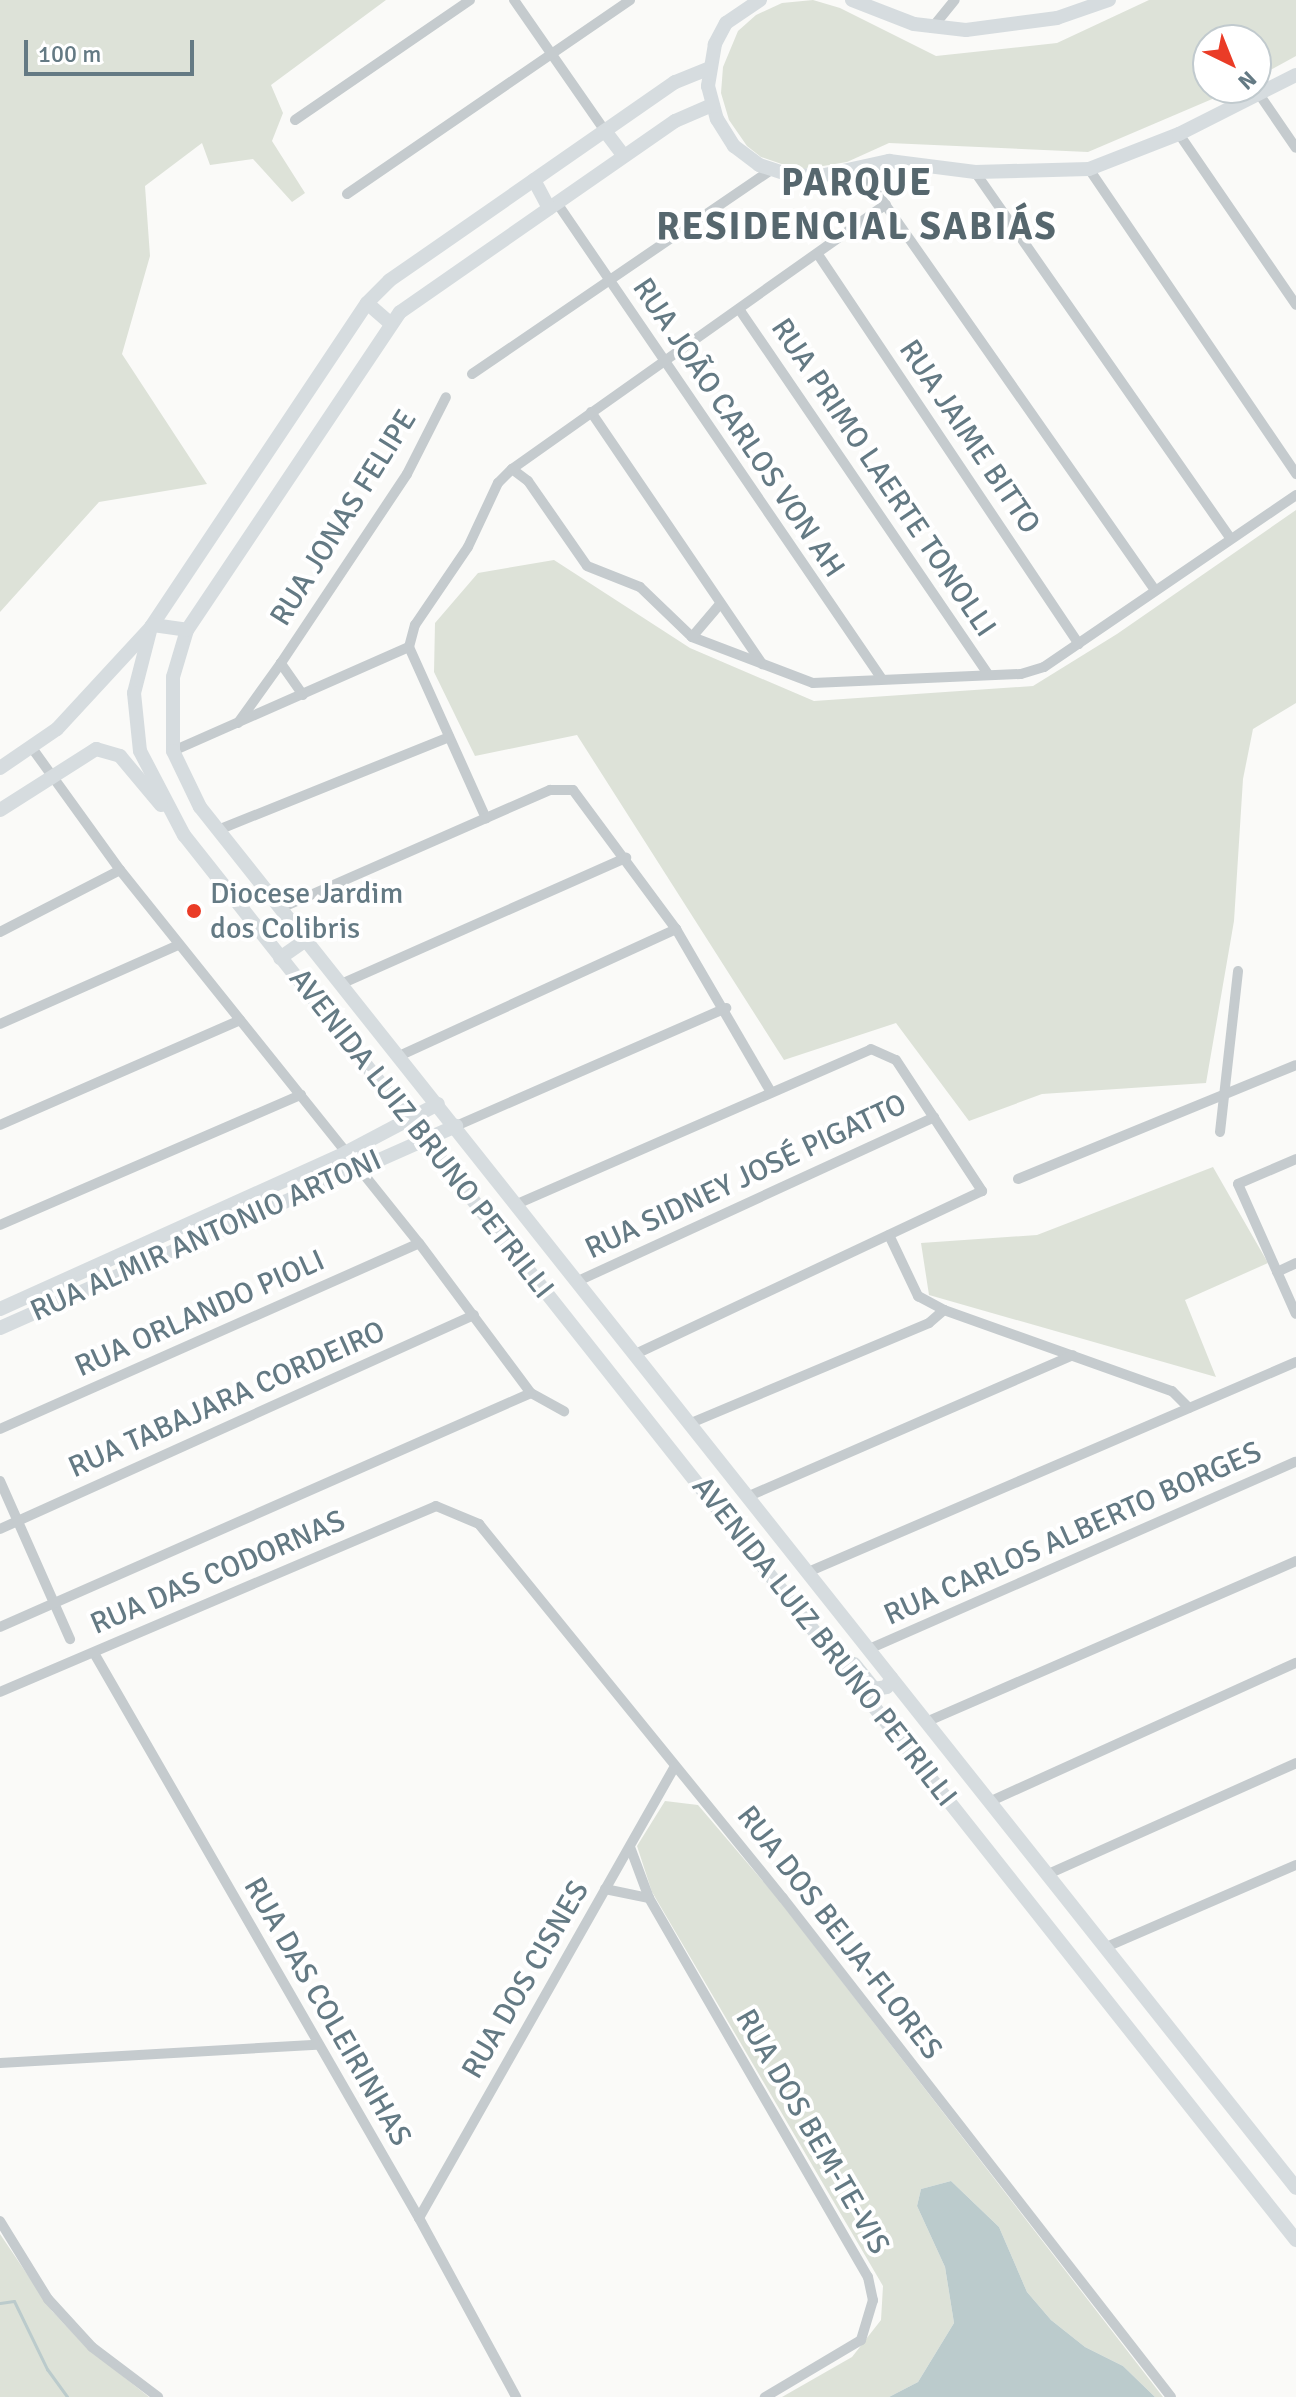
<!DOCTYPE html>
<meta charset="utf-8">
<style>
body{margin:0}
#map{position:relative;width:1296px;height:2397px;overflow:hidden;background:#fafaf8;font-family:Signika,sans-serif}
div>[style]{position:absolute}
.green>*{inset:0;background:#dde2d8}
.water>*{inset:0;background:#bbcbcc}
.stream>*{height:3px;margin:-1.5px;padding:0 1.5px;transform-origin:1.5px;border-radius:1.5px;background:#bbcbcc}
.street>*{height:10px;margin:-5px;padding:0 5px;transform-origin:5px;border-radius:5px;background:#c5cbce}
.secondary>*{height:14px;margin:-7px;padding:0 7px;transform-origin:7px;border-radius:7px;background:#d6dcdf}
.dots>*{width:22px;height:22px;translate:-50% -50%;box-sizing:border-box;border:4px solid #fff;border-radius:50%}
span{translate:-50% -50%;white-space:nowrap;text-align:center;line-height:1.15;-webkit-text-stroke:8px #fff;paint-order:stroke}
.street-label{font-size:30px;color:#647a84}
.poi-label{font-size:30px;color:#647a84}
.left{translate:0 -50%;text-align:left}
.district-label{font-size:38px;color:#56676e;font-weight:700;letter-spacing:2px}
.north{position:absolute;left:1192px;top:24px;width:80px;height:80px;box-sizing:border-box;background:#fff;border:2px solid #c1cace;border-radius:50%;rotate:137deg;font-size:22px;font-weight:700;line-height:32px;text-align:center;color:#647a84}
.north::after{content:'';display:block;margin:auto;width:28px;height:36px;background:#ea3c27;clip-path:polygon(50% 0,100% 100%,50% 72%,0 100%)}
.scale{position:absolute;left:24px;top:40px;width:170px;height:36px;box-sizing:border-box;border:4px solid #647a84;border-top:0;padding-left:10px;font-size:24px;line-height:28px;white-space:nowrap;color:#647a84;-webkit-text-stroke:6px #fff;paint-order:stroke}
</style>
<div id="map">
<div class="green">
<i style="clip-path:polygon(0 0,386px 0,271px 85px,283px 113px,272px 141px,305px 193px,292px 202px,253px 159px,210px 165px,202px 143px,145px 186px,150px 256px,122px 354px,207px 484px,99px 502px,0 612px)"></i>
<i style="clip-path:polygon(813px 0,840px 8px,936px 56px,1057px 43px,1149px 0,1296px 0,1296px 56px,1256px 78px,1256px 40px,1208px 40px,1208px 88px,1238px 88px,1088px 152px,889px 143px,847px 162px,799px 170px,761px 157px,747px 146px,729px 120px,721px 93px,723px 67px,738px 31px,756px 15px,782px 3px)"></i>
<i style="clip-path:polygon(1296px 510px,1296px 703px,1253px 729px,1243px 779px,1234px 921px,1206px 1083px,1042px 1094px,969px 1121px,896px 1023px,784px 1060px,577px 735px,475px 756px,434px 672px,435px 623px,478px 573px,554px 560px,690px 648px,814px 701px,1033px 686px,1117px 634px)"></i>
<i style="clip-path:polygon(1213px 1167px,1268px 1263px,1185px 1300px,1216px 1377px,929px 1295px,921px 1243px,1037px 1235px)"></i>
<i style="clip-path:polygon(665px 1801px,698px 1805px,779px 1900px,1163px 2397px,1155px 2397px,1123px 2366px,1085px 2347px,1051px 2320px,1027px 2292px,999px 2227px,951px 2181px,921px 2189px,917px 2206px,945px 2267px,954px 2323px,918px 2382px,889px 2397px,782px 2397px,852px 2357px,881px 2320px,883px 2286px,652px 1892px,637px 1846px)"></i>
<i style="clip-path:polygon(0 2234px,52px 2311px,85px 2346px,149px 2397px,0 2397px)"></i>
</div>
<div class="water">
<i style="clip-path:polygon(951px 2181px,999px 2227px,1027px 2292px,1051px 2320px,1085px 2347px,1123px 2366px,1155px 2397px,889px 2397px,918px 2382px,954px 2323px,945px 2267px,917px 2206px,921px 2189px)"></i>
</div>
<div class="stream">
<i style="left:0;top:2303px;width:14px;rotate:-8deg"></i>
<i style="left:14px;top:2301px;width:76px;rotate:64.1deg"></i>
<i style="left:47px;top:2369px;width:34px;rotate:54deg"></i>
</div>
<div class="street">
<i style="left:514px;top:0;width:160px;rotate:55.2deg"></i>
<i style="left:932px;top:28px;width:36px;rotate:-51deg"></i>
<i style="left:1259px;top:94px;width:65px;rotate:55.6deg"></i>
<i style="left:295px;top:120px;width:212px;rotate:-34.4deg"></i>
<i style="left:1179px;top:134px;width:207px;rotate:55.6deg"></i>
<i style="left:859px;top:167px;width:516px;rotate:55.02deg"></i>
<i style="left:1089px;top:169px;width:369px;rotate:55.8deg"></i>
<i style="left:975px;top:172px;width:446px;rotate:55.1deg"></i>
<i style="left:347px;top:194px;width:343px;rotate:-34.4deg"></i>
<i style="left:557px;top:203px;width:576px;rotate:55.68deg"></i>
<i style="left:819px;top:256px;width:467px;rotate:56.2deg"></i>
<i style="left:739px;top:309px;width:440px;rotate:55.7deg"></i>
<i style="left:472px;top:374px;width:362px;rotate:-34.3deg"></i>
<i style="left:591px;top:412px;width:305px;rotate:55.8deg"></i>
<i style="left:512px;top:469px;width:20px;rotate:37deg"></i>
<i style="left:528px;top:481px;width:103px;rotate:55.2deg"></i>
<i style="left:587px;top:566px;width:57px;rotate:21.6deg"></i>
<i style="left:640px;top:587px;width:72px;rotate:43.9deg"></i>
<i style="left:692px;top:637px;width:129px;rotate:20.8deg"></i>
<i style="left:813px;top:683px;width:208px;rotate:-2.5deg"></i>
<i style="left:1021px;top:674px;width:24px;rotate:-17deg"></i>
<i style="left:1044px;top:667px;width:305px;rotate:-34.3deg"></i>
<i style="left:692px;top:637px;width:43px;rotate:-49.7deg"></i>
<i style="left:409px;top:647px;width:23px;rotate:-75deg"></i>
<i style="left:415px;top:625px;width:94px;rotate:-55.8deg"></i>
<i style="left:468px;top:547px;width:71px;rotate:-64.9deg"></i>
<i style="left:498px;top:483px;width:20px;rotate:-45deg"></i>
<i style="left:512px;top:469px;width:458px;rotate:-35.3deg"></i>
<i style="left:409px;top:647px;width:188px;rotate:65.8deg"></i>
<i style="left:303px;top:695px;width:39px;rotate:-125deg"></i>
<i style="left:281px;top:663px;width:227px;rotate:-56.3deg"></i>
<i style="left:407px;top:474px;width:86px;rotate:-63.1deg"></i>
<i style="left:238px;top:723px;width:74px;rotate:-54.4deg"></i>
<i style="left:32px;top:748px;width:150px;rotate:54.2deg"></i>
<i style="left:120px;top:870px;width:478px;rotate:51.3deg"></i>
<i style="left:419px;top:1243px;width:187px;rotate:53.3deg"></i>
<i style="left:531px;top:1393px;width:38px;rotate:29deg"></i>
<i style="left:173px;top:751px;width:258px;rotate:-23.8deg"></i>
<i style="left:218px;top:830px;width:249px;rotate:-21.9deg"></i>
<i style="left:281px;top:908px;width:294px;rotate:-23.7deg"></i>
<i style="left:550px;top:790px;width:23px"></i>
<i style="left:573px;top:790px;width:173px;rotate:53.5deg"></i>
<i style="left:676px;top:929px;width:189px;rotate:59.8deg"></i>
<i style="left:0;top:932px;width:135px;rotate:-27.3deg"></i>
<i style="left:341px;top:984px;width:312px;rotate:-23.9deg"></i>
<i style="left:0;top:1024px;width:195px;rotate:-23.9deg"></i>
<i style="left:399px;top:1056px;width:305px;rotate:-24.6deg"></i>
<i style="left:0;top:1125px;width:262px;rotate:-23.6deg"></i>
<i style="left:456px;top:1126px;width:295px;rotate:-23.6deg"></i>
<i style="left:1220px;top:1132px;width:162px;rotate:-83.6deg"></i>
<i style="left:1296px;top:1159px;width:63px;rotate:156.7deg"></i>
<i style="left:1238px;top:1184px;width:142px;rotate:66deg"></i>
<i style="left:1018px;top:1179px;width:300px;rotate:-22.3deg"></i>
<i style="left:517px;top:1204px;width:386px;rotate:-23.6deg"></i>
<i style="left:871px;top:1049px;width:27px;rotate:24deg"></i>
<i style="left:896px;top:1060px;width:157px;rotate:56.7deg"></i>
<i style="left:982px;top:1191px;width:382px;rotate:154.8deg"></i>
<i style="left:0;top:1225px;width:328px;rotate:-23.4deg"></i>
<i style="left:889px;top:1235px;width:68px;rotate:64.6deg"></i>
<i style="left:918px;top:1296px;width:30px;rotate:28deg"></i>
<i style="left:944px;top:1310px;width:242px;rotate:19.6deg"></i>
<i style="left:1172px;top:1391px;width:24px;rotate:45deg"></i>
<i style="left:1277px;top:1272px;width:21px;rotate:-25deg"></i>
<i style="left:578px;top:1281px;width:392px;rotate:-24.7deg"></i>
<i style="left:691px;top:1423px;width:258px;rotate:-22.8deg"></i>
<i style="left:929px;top:1323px;width:20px;rotate:-41deg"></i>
<i style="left:0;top:1429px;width:458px;rotate:-23.9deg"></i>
<i style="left:0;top:1481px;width:173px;rotate:66.1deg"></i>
<i style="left:749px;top:1496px;width:353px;rotate:-23.5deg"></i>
<i style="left:0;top:1529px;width:520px;rotate:-24.3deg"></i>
<i style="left:808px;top:1572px;width:531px;rotate:-23.28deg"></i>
<i style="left:0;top:1627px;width:580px;rotate:-23.78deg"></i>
<i style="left:869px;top:1649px;width:466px;rotate:-23.7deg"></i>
<i style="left:94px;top:1653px;width:652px;rotate:60.09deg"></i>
<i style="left:419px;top:2218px;width:204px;rotate:61.5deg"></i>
<i style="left:0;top:1692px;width:474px;rotate:-23.1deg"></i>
<i style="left:436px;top:1506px;width:47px;rotate:22.7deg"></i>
<i style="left:479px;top:1524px;width:482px;rotate:50.9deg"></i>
<i style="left:783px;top:1898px;width:632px;rotate:52.13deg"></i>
<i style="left:926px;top:1722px;width:404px;rotate:-23.5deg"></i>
<i style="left:989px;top:1802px;width:337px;rotate:-24.4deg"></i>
<i style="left:630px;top:1847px;width:54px;rotate:69.6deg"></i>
<i style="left:649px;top:1898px;width:438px;rotate:60deg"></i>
<i style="left:868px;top:2277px;width:24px;rotate:78deg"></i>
<i style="left:873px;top:2300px;width:42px;rotate:106.7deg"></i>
<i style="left:861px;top:2340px;width:112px;rotate:149.3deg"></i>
<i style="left:1046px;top:1875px;width:274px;rotate:-24.1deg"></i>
<i style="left:605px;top:1889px;width:45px;rotate:11.6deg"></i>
<i style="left:1104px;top:1948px;width:209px;rotate:-23.4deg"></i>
<i style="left:0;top:2063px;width:317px;rotate:-3.3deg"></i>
<i style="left:419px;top:2218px;width:519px;rotate:-60.47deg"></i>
<i style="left:0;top:2221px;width:92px;rotate:58.4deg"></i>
<i style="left:48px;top:2299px;width:65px;rotate:47.5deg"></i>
<i style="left:92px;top:2347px;width:83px;rotate:37.1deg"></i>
</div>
<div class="secondary">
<i style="left:760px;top:0;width:41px;rotate:145.9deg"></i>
<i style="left:726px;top:23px;width:24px;rotate:118deg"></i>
<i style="left:715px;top:44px;width:43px;rotate:99.5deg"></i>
<i style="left:708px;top:86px;width:34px;rotate:75deg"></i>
<i style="left:717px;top:119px;width:32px;rotate:58deg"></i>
<i style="left:734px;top:146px;width:31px;rotate:37deg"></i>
<i style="left:759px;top:165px;width:32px;rotate:18deg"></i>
<i style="left:789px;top:175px;width:31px;rotate:2deg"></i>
<i style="left:820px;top:176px;width:71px;rotate:-12.3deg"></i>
<i style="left:889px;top:161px;width:87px;rotate:7.3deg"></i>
<i style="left:975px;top:172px;width:114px;rotate:-1.5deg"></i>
<i style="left:1089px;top:169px;width:97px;rotate:-21.3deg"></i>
<i style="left:1179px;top:134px;width:131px;rotate:-26.8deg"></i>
<i style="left:852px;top:0;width:66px;rotate:21.2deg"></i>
<i style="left:914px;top:24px;width:52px;rotate:6.6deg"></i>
<i style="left:966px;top:30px;width:92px;rotate:-7.5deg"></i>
<i style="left:1057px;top:18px;width:55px;rotate:-19.1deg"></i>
<i style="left:710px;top:68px;width:38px;rotate:158deg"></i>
<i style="left:675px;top:82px;width:348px;rotate:145.2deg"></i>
<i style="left:389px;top:281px;width:31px;rotate:135deg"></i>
<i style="left:367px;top:303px;width:389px;rotate:123.7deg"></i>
<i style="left:151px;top:627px;width:68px;rotate:104.4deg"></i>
<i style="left:134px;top:693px;width:58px;rotate:84.1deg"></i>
<i style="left:140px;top:751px;width:95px;rotate:62.4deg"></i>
<i style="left:184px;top:835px;width:1792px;rotate:51.64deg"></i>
<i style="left:712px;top:105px;width:40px;rotate:156.6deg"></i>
<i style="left:675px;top:121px;width:335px;rotate:145.2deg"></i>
<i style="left:400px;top:312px;width:383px;rotate:123.8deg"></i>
<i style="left:187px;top:630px;width:49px;rotate:106.6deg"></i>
<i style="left:173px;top:677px;width:74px;rotate:90deg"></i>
<i style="left:173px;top:751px;width:62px;rotate:64.3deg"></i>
<i style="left:200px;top:807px;width:1763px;rotate:51.56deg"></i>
<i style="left:605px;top:131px;width:31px;rotate:53deg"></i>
<i style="left:534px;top:180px;width:32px;rotate:62deg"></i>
<i style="left:367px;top:303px;width:32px;rotate:41deg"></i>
<i style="left:0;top:768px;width:69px;rotate:-34.4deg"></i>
<i style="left:57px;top:729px;width:142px;rotate:-47.3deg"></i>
<i style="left:153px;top:625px;width:34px;rotate:8deg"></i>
<i style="left:0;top:810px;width:114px;rotate:-32.4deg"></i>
<i style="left:96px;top:749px;width:25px;rotate:16deg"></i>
<i style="left:120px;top:756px;width:64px;rotate:50.1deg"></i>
<i style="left:280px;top:958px;width:32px;rotate:-35deg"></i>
<i style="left:0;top:1309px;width:379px;rotate:-24.3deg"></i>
<i style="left:345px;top:1153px;width:105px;rotate:-27.8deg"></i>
<i style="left:0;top:1328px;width:499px;rotate:-23.9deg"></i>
<i style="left:854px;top:1664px;width:32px;rotate:51deg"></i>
<i style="left:874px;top:1689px;width:13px;rotate:-9deg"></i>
<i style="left:887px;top:1687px;width:10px;rotate:-66deg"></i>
</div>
<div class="dots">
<i style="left:194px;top:911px;background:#ea3c27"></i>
</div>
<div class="street-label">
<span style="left:738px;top:428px;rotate:56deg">RUA JOÃO CARLOS VON AH</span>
<span style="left:969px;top:437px;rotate:56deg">RUA JAIME BITTO</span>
<span style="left:883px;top:478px;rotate:56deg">RUA PRIMO LAERTE TONOLLI</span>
<span style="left:344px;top:518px;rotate:-58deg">RUA JONAS FELIPE</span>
<span style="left:421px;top:1134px;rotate:52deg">AVENIDA LUIZ BRUNO PETRILLI</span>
<span style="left:746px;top:1177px;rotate:-25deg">RUA SIDNEY JOSÉ PIGATTO</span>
<span style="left:206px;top:1236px;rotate:-24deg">RUA ALMIR ANTONIO ARTONI</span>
<span style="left:200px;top:1314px;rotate:-24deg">RUA ORLANDO PIOLI</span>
<span style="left:227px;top:1400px;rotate:-24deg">RUA TABAJARA CORDEIRO</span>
<span style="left:1073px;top:1534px;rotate:-24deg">RUA CARLOS ALBERTO BORGES</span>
<span style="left:218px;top:1573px;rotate:-23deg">RUA DAS CODORNAS</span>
<span style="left:824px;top:1642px;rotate:52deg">AVENIDA LUIZ BRUNO PETRILLI</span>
<span style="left:839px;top:1933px;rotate:52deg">RUA DOS BEIJA-FLORES</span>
<span style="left:526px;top:1980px;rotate:-60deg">RUA DOS CISNES</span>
<span style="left:327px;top:2012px;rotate:60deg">RUA DAS COLEIRINHAS</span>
<span style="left:812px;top:2132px;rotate:60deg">RUA DOS BEM-TE-VIS</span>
</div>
<div class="poi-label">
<span class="left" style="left:210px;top:911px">Diocese Jardim<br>dos Colibris</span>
</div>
<div class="district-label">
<span style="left:857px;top:205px">PARQUE<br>RESIDENCIAL SABIÁS</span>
</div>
<div class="north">N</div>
<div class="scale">100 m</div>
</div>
